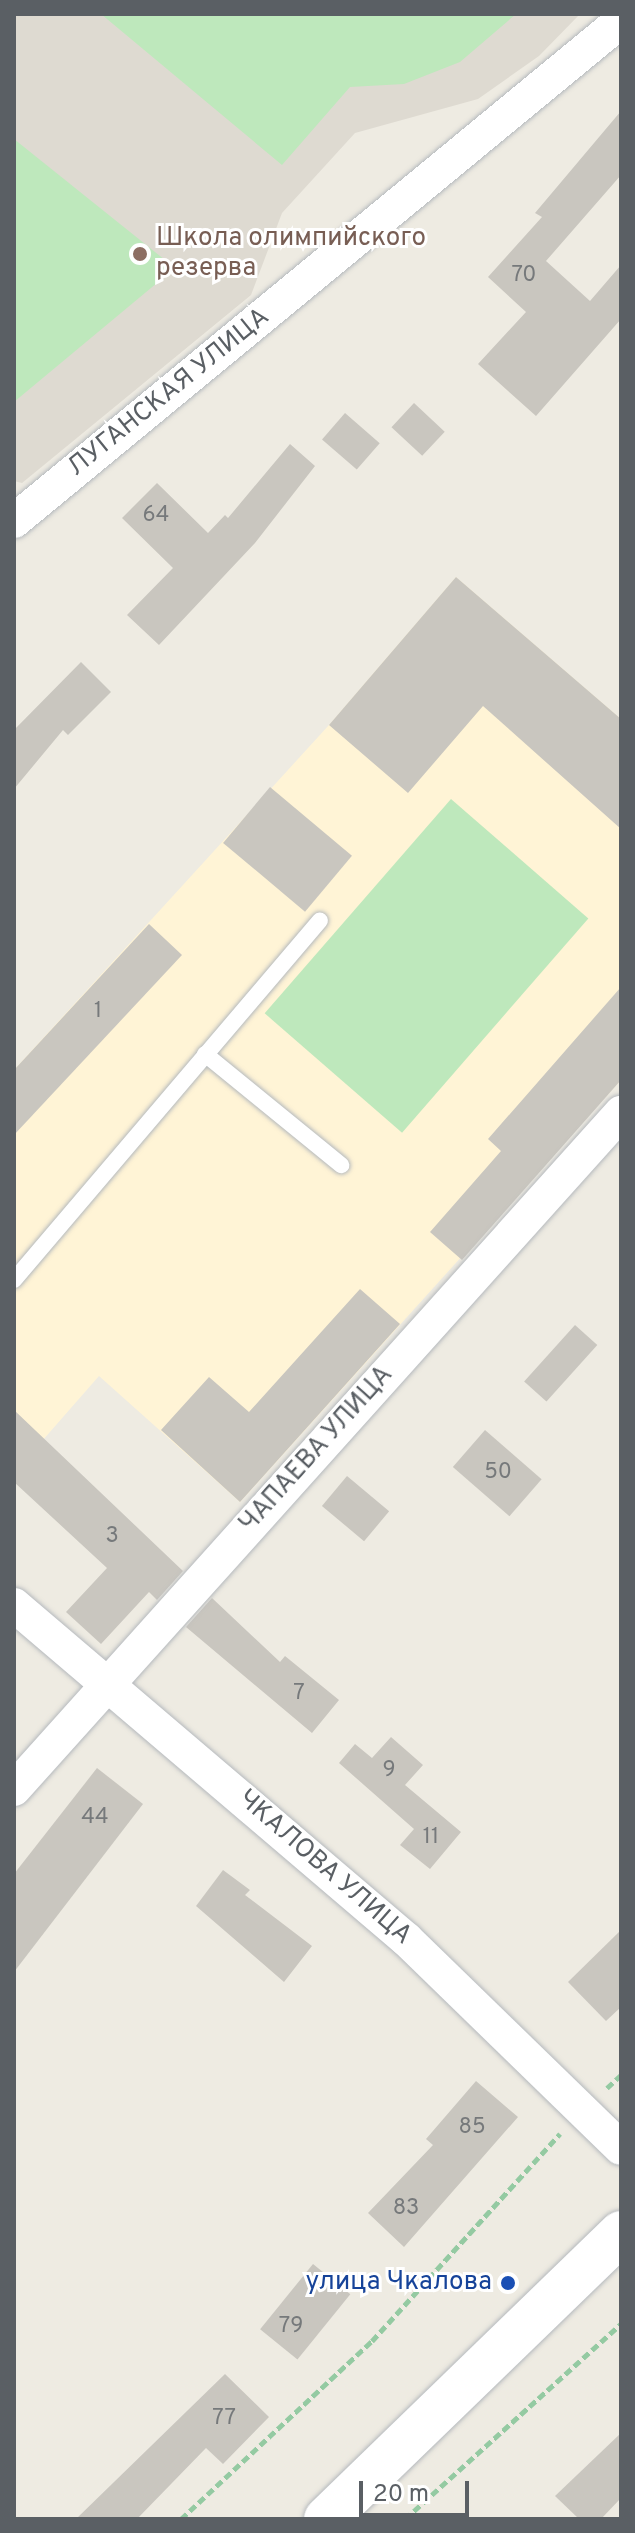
<!DOCTYPE html>
<meta charset="utf-8">
<style>
body{margin:0}
#map{position:relative;width:635px;height:2533px;overflow:hidden;background:#eeebe2;font-family:Overpass,sans-serif}
div>[style]{position:absolute}
.commercial>*{inset:0;background:#fff4d6}
.education>*{inset:0;background:#dedad1}
.green>*{inset:0;background:#bee8bc;transform-origin:0 0}
.building>*{inset:0;background:#c9c6bf;transform-origin:0 0}
.path>*{height:5px;margin-top:-2.5px;transform-origin:0;background:repeating-linear-gradient(90deg,#94caa2 0 8px,transparent 0 12px)}
.roads{filter:drop-shadow(0 0 2px #b5b9bd) drop-shadow(0 0 2px #b5b9bd)}
.service>*{height:16px;margin:-8px;padding:0 8px;transform-origin:8px;border-radius:8px;background:#fff}
.minor>*{height:34px;margin:-17px;padding:0 17px;transform-origin:17px;border-radius:17px;background:#fff}
.secondary>*{height:44px;margin:-22px;padding:0 22px;transform-origin:22px;border-radius:22px;background:#fff}
.dots>*{width:22px;height:22px;translate:-50% -50%;box-sizing:border-box;border:4px solid #fff;border-radius:50%}
span{translate:-50% -50%;white-space:nowrap;text-align:center;line-height:1.15;-webkit-text-stroke:6px #fff;paint-order:stroke}
.number-label{font-size:22px;color:#76797b}
.number-label span{-webkit-text-stroke-width:0}
.education-label{font-size:26px;color:#785e54}
.left{translate:0 -50%;text-align:left}
.street-label{font-size:26px;color:#5a5f64}
.transit-label{font-size:26px;color:#164399}
.right{translate:-100% -50%;text-align:right}
.frame{position:absolute;inset:0;border:16px solid #5a5f64;pointer-events:none}
.scale{position:absolute;left:359px;top:2481px;width:110px;height:36px;box-sizing:border-box;border:4px solid #5a5f64;border-top:0;padding-left:10px;font-size:24px;line-height:28px;white-space:nowrap;color:#5a5f64;-webkit-text-stroke:6px #fff;paint-order:stroke}
</style>
<div id="map">
<div class="commercial">
<i style="clip-path:polygon(456px 577px,621px 719px,621px 1080px,240px 1502px,99px 1376px,14px 1473px,14px 1070px,329px 725px)"></i>
</div>
<div class="education">
<i style="clip-path:polygon(14px 14px,580px 14px,539px 56px,478px 99px,355px 133px,282px 213px,251px 295px,22px 483px,14px 481px)"></i>
</div>
<div class="green">
<i style="clip-path:polygon(101px 14px,516px 14px,460px 62px,404px 84px,350px 87px,282px 165px)"></i>
<i style="clip-path:polygon(14px 139px,175px 268px,14px 402px)"></i>
<i style="left:451px;top:799px;width:182px;height:284px;rotate:41deg"></i>
</div>
<div class="building">
<i style="clip-path:polygon(621px 111px,621px 175px,546px 261px,590px 301px,621px 265px,621px 319px,536px 416px,478px 364px,526px 312px,488px 277px,542px 217px,535px 213px)"></i>
<i style="left:414px;top:403px;width:42px;height:33px;rotate:43deg"></i>
<i style="left:345px;top:413px;width:46px;height:35px;rotate:41deg"></i>
<i style="clip-path:polygon(290px 444px,315px 466px,255px 543px,159px 645px,127px 615px,173px 568px,122px 518px,157px 483px,208px 533px,225px 515px,228px 518px)"></i>
<i style="clip-path:polygon(456px 577px,621px 719px,621px 829px,483px 706px,408px 793px,329px 725px)"></i>
<i style="clip-path:polygon(81px 662px,111px 692px,68px 735px,63px 730px,14px 789px,14px 730px)"></i>
<i style="left:270px;top:787px;width:107px;height:73px;rotate:40deg"></i>
<i style="clip-path:polygon(149px 924px,182px 955px,14px 1135px,14px 1070px)"></i>
<i style="clip-path:polygon(621px 987px,621px 1080px,462px 1260px,430px 1232px,501px 1151px,488px 1139px)"></i>
<i style="clip-path:polygon(360px 1289px,400px 1324px,240px 1502px,161px 1430px,209px 1377px,249px 1412px)"></i>
<i style="left:575px;top:1325px;width:30px;height:76px;rotate:42deg"></i>
<i style="clip-path:polygon(14px 1410px,183px 1571px,157px 1600px,149px 1592px,101px 1644px,66px 1612px,107px 1568px,14px 1482px)"></i>
<i style="left:485px;top:1430px;width:75px;height:49px;rotate:41deg"></i>
<i style="left:347px;top:1476px;width:55px;height:39px;rotate:40deg"></i>
<i style="clip-path:polygon(212px 1598px,280px 1662px,285px 1656px,339px 1700px,312px 1733px,186px 1627px)"></i>
<i style="clip-path:polygon(391px 1737px,423px 1765px,405px 1785px,461px 1832px,430px 1869px,400px 1845px,414px 1829px,339px 1763px,355px 1744px,372px 1758px)"></i>
<i style="clip-path:polygon(97px 1768px,143px 1804px,14px 1972px,14px 1874px)"></i>
<i style="clip-path:polygon(223px 1870px,250px 1890px,245px 1895px,312px 1946px,284px 1982px,196px 1906px)"></i>
<i style="clip-path:polygon(621px 1930px,621px 2007px,606px 2021px,568px 1982px)"></i>
<i style="clip-path:polygon(476px 2081px,518px 2117px,404px 2247px,368px 2213px,433px 2145px,426px 2139px)"></i>
<i style="left:313px;top:2264px;width:48px;height:84px;rotate:39deg"></i>
<i style="clip-path:polygon(225px 2374px,269px 2417px,223px 2464px,206px 2448px,137px 2519px,76px 2519px)"></i>
<i style="clip-path:polygon(621px 2433px,621px 2498px,601px 2519px,579px 2519px,555px 2496px)"></i>
</div>
<div class="path">
<i style="left:607px;top:2088px;width:19px;rotate:-43deg"></i>
<i style="left:181px;top:2519px;width:261px;rotate:-43deg"></i>
<i style="left:372px;top:2341px;width:280px;rotate:-47.8deg"></i>
<i style="left:405px;top:2519px;width:291px;rotate:-42.1deg"></i>
</div>
<div class="roads">
<div class="service">
<i style="left:205px;top:1054px;width:176px;rotate:39.2deg"></i>
<i style="left:14px;top:1280px;width:472px;rotate:-49.6deg"></i>
</div>
<div class="minor">
<i style="left:14px;top:521px;width:786px;rotate:-39.48deg"></i>
<i style="left:14px;top:1605px;width:516px;rotate:40.44deg"></i>
<i style="left:407px;top:1940px;width:298px;rotate:44.2deg"></i>
<i style="left:14px;top:1789px;width:909px;rotate:-48.08deg"></i>
</div>
<div class="secondary">
<i style="left:326px;top:2519px;width:411px;rotate:-44.1deg"></i>
</div>
</div>
<div class="dots">
<i style="left:140px;top:254px;background:#8d6e63"></i>
<i style="left:508px;top:2283px;background:#1a4fb4"></i>
</div>
<div class="number-label">
<span style="left:524px;top:276px">70</span>
<span style="left:156px;top:516px">64</span>
<span style="left:98px;top:1012px">1</span>
<span style="left:498px;top:1473px">50</span>
<span style="left:112px;top:1537px">3</span>
<span style="left:299px;top:1694px">7</span>
<span style="left:389px;top:1771px">9</span>
<span style="left:95px;top:1818px">44</span>
<span style="left:431px;top:1838px">11</span>
<span style="left:472px;top:2128px">85</span>
<span style="left:406px;top:2209px">83</span>
<span style="left:291px;top:2327px">79</span>
<span style="left:224px;top:2419px">77</span>
</div>
<div class="education-label">
<span class="left" style="left:156px;top:254px">Школа олимпийского<br>резерва</span>
</div>
<div class="street-label">
<span style="left:169px;top:393px;rotate:-39deg">ЛУГАНСКАЯ УЛИЦА</span>
<span style="left:317px;top:1450px;rotate:-48deg">ЧАПАЕВА УЛИЦА</span>
<span style="left:324px;top:1868px;rotate:41deg">ЧКАЛОВА УЛИЦА</span>
</div>
<div class="transit-label">
<span class="right" style="left:492px;top:2283px">улица Чкалова</span>
</div>
<div class="frame"></div>
<div class="scale">20 m</div>
</div>
